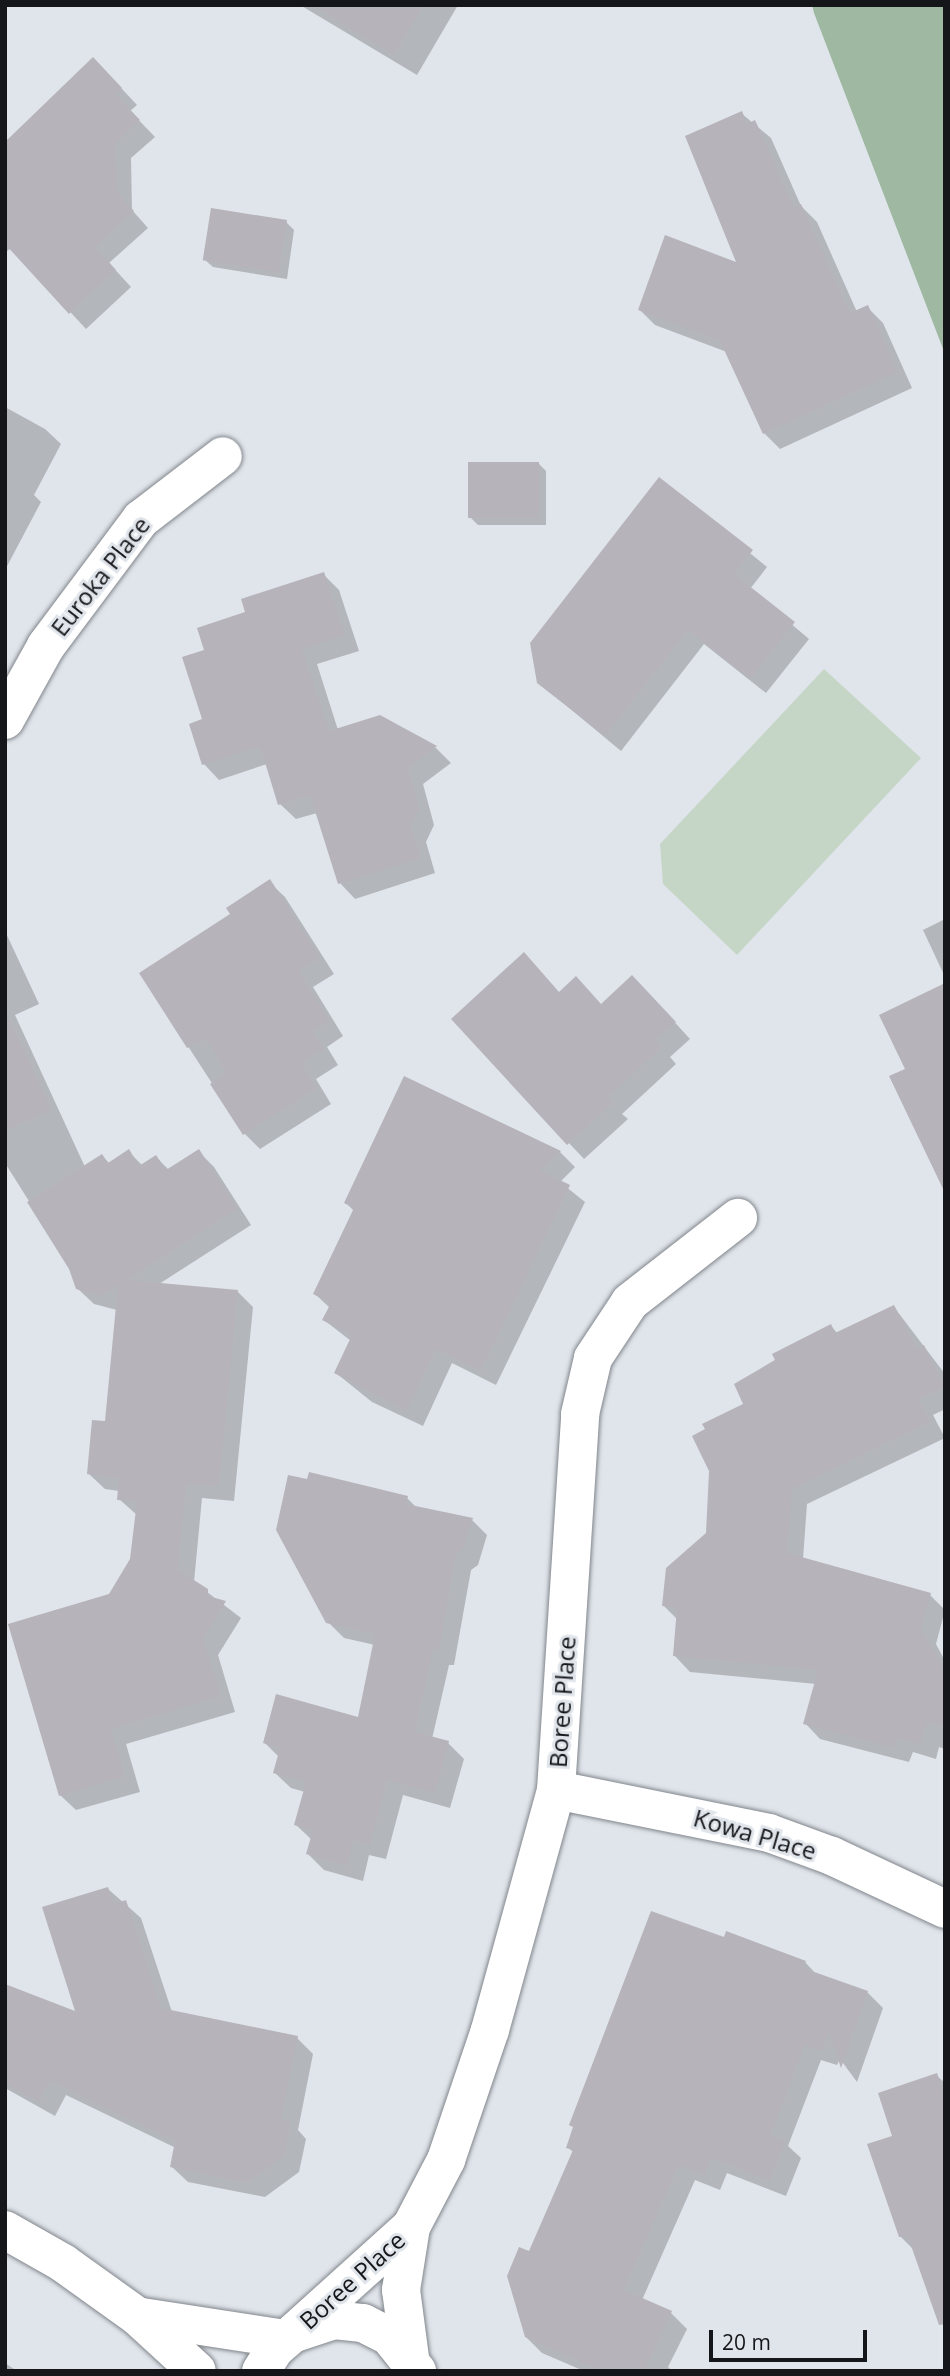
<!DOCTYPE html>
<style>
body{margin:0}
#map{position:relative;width:950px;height:2376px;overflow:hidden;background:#e0e5eb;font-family:"Open Sans",sans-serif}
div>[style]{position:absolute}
.green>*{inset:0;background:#c5d6c7}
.forest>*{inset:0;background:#9eb8a2}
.shadow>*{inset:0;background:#0003}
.building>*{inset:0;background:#b6b3ba;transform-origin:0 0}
.roads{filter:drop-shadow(0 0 2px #81868c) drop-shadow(0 0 2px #81868c)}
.minor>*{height:38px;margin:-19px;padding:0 19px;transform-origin:19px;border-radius:19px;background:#fff}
span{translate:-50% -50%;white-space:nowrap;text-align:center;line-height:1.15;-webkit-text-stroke:6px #e0e5eb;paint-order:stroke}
.street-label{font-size:24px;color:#151619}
.frame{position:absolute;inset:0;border:7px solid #151619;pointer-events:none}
.scale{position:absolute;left:709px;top:2330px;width:158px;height:32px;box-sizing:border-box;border:4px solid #151619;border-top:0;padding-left:9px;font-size:21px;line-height:24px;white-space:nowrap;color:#151619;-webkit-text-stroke:5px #e0e5eb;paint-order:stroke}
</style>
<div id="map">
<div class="green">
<i style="clip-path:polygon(824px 669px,921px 758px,737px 955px,663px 884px,660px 844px)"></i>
</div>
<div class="forest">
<i style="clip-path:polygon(812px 5px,945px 5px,945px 354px,814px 13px)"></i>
</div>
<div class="shadow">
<i style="clip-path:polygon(300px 5px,458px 5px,417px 75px)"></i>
<i style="clip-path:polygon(109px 75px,137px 105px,130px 111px,155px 137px,131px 158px,132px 210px,148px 228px,109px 263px,131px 287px,86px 329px,11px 248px,5px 253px,5px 137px,9px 141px)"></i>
<i style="clip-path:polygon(741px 113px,771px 138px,801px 206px,817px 222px,857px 312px,867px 307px,883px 323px,912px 388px,780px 449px,764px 433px,727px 352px,655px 325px,640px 310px,739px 265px)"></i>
<i style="clip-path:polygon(286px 222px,294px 230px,287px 279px,213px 267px,205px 260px)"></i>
<i style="clip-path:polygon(5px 407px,45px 429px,61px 444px,34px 495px,41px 502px,5px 570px)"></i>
<i style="clip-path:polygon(538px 463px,546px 471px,546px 525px,478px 525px,470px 517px)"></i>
<i style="clip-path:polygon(659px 479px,767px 567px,750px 589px,809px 639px,766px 693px,704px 644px,621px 751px,538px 682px)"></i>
<i style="clip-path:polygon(323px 574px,339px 590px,359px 651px,317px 664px,338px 730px,380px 717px,436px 748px,451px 763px,423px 784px,434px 825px,426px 842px,435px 873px,355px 899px,340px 883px,317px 813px,296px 819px,280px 804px,267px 764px,219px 780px,204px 764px,206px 651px,247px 614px)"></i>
<i style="clip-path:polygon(269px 882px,285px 897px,334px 974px,313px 987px,343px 1036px,327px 1047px,338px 1065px,316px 1079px,331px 1104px,260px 1149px,245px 1134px,141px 974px,232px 915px)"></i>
<i style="clip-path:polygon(945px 919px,945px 977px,923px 930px)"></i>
<i style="clip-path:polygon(5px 931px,39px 1004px,15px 1015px,85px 1167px,102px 1156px,110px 1164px,129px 1152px,143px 1166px,156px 1157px,169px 1170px,198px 1151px,214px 1167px,251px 1225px,159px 1284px,238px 1292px,253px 1307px,234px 1501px,202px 1498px,194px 1582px,241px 1618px,218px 1655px,235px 1712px,126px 1744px,140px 1792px,76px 1810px,60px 1795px,110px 1596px,132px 1560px,137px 1515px,119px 1499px,119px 1491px,105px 1489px,89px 1474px,106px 1423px,117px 1310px,94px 1304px,77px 1288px,71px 1268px,5px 1163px)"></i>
<i style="clip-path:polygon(560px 993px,602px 1005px,648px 993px,690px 1039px,670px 1057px,676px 1064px,622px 1114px,628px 1119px,584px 1159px,453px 1020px)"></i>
<i style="clip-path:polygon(405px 1078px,560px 1152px,575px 1167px,560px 1182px,585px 1202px,496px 1385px,452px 1363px,423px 1426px,372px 1402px,336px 1373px,351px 1341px,324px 1320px,330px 1308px,315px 1294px,354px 1211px,346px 1203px)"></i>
<i style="clip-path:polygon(894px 1307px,945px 1374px,945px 1409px,933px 1415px,945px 1438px,807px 1504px,803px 1559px,930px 1595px,945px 1610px,936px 1644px,945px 1661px,945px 1749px,939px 1747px,936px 1759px,913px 1752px,909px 1762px,820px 1739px,805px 1723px,816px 1684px,690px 1672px,675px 1656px,678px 1620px,664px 1606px,708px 1534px,745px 1405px,831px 1326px,838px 1334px)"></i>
<i style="clip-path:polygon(407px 1498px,417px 1508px,472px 1520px,487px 1535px,478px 1565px,471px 1570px,454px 1665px,449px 1665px,432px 1739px,448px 1743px,464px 1759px,450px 1808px,403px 1795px,386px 1859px,369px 1855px,363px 1881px,324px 1870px,308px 1854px,312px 1840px,296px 1825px,305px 1792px,291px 1788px,275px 1773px,279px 1757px,265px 1743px,359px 1719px,375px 1645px,344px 1638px,328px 1622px)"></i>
<i style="clip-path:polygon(108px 1889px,141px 1918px,172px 2012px,297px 2038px,313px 2054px,298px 2130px,306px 2139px,299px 2172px,265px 2197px,188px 2182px,172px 2167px,176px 2148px,66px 2095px,55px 2116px,5px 2088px,5px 2002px,78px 2014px)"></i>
<i style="clip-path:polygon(725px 1939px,805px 1962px,817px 1975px,867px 1992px,883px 2008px,857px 2082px,840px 2059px,837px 2065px,821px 2060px,788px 2146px,801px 2158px,786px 2196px,727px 2173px,720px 2190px,695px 2180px,642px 2300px,671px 2313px,687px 2329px,668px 2367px,672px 2371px,584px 2371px,542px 2353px,526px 2337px,530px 2253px,574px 2153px,568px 2147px)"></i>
<i style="clip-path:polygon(936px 2075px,945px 2083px,945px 2321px,914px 2250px,900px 2236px,894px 2137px)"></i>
<i style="clip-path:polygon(5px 2363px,17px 2371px,5px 2371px)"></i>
</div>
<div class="building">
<i style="clip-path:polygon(312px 5px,424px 5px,394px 55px)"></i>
<i style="clip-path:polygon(93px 57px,122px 88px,116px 95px,140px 120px,116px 143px,117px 192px,134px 211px,95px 247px,116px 270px,69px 314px,5px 244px,5px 142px)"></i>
<i style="clip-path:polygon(742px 111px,747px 124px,755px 120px,794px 207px,801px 204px,850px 313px,868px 305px,898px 372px,763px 434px,720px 341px,638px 310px,665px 235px,736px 262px,685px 136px)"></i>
<i style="left:211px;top:208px;width:77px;height:53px;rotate:9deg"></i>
<i style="left:468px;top:462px;width:71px;height:56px"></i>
<i style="clip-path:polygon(659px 477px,753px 550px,734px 574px,795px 622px,750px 679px,688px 630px,605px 736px,537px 683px,530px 643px)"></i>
<i style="clip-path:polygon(324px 572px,345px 635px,302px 649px,329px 731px,380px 715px,437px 746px,408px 768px,419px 808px,411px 826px,421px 858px,338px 884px,310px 795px,278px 805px,260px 746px,202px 765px,189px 724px,202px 719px,182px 657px,204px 650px,197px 628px,245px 612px,241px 599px)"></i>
<i style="clip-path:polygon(270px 879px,320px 958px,299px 971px,329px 1020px,313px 1031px,324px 1049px,301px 1063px,317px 1088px,243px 1135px,210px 1084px,226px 1073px,207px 1039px,187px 1048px,139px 973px,230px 914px,226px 908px)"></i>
<i style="clip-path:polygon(524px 952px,559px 992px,576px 976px,601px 1004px,632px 975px,676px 1022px,656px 1040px,662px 1047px,608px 1097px,613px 1103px,567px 1145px,451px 1019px)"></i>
<i style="clip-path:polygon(945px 983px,945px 1193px,889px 1076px,905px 1069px,879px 1015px)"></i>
<i style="clip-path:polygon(5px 1010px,52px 1110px,5px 1131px)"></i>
<i style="clip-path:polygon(404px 1076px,561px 1151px,540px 1170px,570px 1185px,481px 1371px,436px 1349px,407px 1411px,334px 1373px,352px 1335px,322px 1320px,331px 1303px,313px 1294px,354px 1208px,344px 1203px)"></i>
<i style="clip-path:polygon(129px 1149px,139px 1166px,156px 1155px,166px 1170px,199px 1149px,237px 1209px,127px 1280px,238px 1290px,219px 1486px,186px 1484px,178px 1570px,208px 1589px,208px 1596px,226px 1601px,203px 1639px,221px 1696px,111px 1729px,125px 1776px,59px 1796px,8px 1624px,109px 1594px,130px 1559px,137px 1501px,117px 1500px,119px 1478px,87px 1474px,92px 1420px,105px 1421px,118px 1285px,102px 1296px,76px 1289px,69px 1269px,27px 1202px,102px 1154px,108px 1163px)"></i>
<i style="clip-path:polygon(894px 1305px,916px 1348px,924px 1345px,944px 1387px,919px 1399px,930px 1422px,792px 1489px,787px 1553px,931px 1593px,921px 1627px,945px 1671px,945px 1727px,927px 1722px,920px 1744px,897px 1738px,894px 1748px,803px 1724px,818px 1670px,673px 1656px,677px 1608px,662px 1606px,666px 1568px,706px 1533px,709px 1471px,692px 1436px,705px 1429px,702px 1424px,743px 1404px,734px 1384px,775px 1360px,772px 1354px,831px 1324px,835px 1333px)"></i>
<i style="clip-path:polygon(309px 1472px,408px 1496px,406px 1504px,473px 1518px,463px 1549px,456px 1554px,439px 1649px,433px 1650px,415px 1732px,449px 1741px,435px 1793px,387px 1780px,370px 1845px,354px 1840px,347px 1866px,306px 1854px,313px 1830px,294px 1825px,306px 1782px,273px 1773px,280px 1748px,263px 1743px,276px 1694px,358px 1717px,375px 1634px,326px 1623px,276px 1530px,288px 1475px,307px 1479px)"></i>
<i style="clip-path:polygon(108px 1887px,113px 1904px,126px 1900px,161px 2008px,298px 2036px,281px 2119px,291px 2121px,284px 2156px,248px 2183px,170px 2167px,175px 2141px,50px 2081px,39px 2102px,5px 2083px,5px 1984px,75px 2011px,42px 1907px)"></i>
<i style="clip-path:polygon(651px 1911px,724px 1937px,726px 1931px,806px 1961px,803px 1968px,868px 1991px,841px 2068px,829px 2033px,822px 2051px,805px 2045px,771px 2135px,786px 2141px,770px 2181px,711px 2158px,705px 2176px,679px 2165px,624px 2290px,672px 2311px,644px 2371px,601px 2371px,525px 2337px,507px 2276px,519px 2247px,529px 2251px,573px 2150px,566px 2148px,573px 2127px,569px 2125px)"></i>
<i style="clip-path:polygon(937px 2073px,945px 2096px,945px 2324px,939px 2325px,908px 2237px,899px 2237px,867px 2144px,892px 2136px,878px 2093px)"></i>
</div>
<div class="roads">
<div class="minor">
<i style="left:5px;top:720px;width:85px;rotate:-61deg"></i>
<i style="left:46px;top:646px;width:159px;rotate:-53.2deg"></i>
<i style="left:141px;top:519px;width:103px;rotate:-37.5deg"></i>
<i style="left:556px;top:1790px;width:217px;rotate:11.4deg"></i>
<i style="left:769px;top:1833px;width:67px;rotate:20.1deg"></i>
<i style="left:832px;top:1856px;width:125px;rotate:25.1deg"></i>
<i style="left:5px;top:2230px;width:67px;rotate:29.6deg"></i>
<i style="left:63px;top:2263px;width:91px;rotate:35.6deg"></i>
<i style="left:137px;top:2316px;width:81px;rotate:42.5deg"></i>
<i style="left:142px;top:2317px;width:145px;rotate:8.7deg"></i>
<i style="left:292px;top:2334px;width:160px;rotate:-42deg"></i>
<i style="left:411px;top:2227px;width:76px;rotate:-62.4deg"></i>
<i style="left:446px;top:2160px;width:137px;rotate:-71.3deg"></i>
<i style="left:490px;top:2030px;width:249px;rotate:-74.6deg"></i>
<i style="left:556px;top:1790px;width:377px;rotate:-86.3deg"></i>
<i style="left:580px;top:1414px;width:57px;rotate:-76.9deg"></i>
<i style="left:593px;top:1358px;width:67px;rotate:-56.5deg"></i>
<i style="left:630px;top:1302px;width:137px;rotate:-37.9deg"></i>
<i style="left:410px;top:2358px;width:69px;rotate:-97.5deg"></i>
<i style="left:401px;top:2290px;width:64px;rotate:-81deg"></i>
<i style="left:261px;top:2371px;width:26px;rotate:-58deg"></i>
<i style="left:275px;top:2349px;width:23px;rotate:-41deg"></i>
<i style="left:292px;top:2334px;width:44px;rotate:-18.4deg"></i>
<i style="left:334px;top:2320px;width:29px;rotate:6deg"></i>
<i style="left:363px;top:2323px;width:29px;rotate:27deg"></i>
<i style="left:389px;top:2336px;width:45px;rotate:51.3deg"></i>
</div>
</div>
<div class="street-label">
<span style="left:100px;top:576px;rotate:-52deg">Euroka Place</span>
<span style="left:562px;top:1702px;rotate:-86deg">Boree Place</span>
<span style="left:755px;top:1834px;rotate:16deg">Kowa Place</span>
<span style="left:352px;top:2280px;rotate:-42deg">Boree Place</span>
</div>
<div class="frame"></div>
<div class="scale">20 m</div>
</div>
